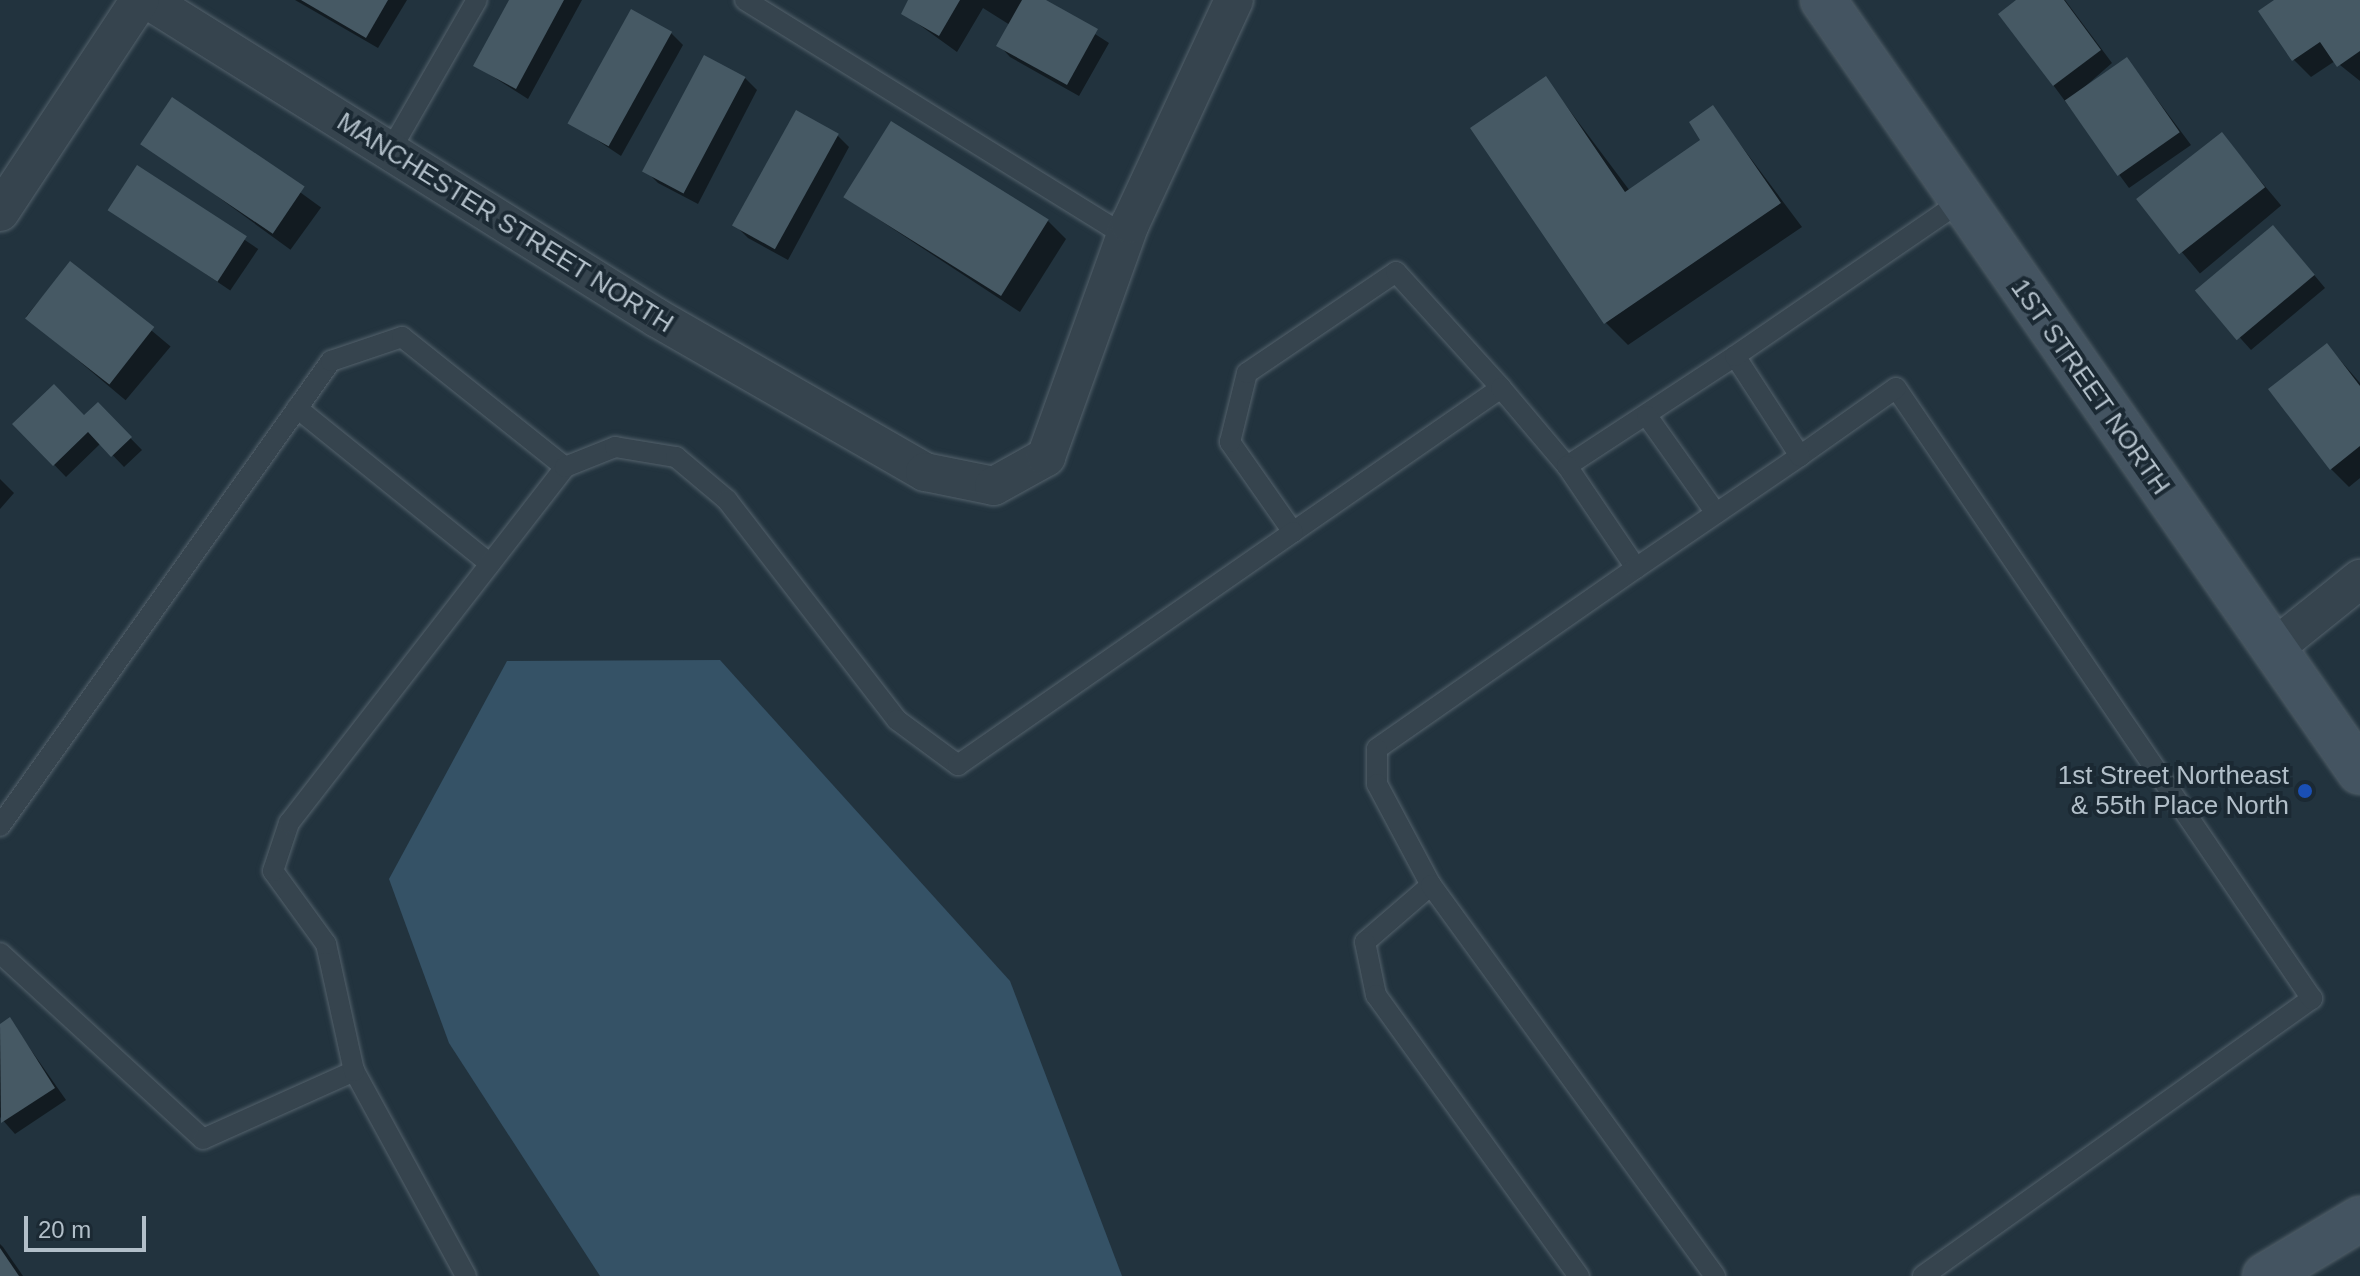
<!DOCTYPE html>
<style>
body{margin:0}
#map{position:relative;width:2360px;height:1276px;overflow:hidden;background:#22333e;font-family:Helvetica,sans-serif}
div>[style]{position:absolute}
.water>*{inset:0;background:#355266}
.shadow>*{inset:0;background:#0007;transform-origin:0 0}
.building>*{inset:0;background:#465964;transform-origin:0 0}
.roads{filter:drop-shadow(0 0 2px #54626c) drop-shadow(0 0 2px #54626c)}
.lane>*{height:20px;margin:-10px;padding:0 10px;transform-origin:10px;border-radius:10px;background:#36444e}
.street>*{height:38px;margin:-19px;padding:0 19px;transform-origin:19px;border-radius:19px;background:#36444e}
.secondary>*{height:44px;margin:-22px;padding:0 22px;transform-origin:22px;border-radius:22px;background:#445461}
.dots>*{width:22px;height:22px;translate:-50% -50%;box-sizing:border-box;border:4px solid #1b2933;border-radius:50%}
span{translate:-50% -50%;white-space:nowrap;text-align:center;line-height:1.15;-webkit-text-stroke:8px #1b2933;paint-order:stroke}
.street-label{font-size:26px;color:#b2bfc9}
.poi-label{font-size:26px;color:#b2bfc9}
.right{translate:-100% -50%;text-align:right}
.scale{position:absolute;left:24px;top:1216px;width:122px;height:36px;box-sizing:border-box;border:4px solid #b2bfc9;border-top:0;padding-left:10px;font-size:24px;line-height:28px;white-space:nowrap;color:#b2bfc9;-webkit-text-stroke:6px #1b2933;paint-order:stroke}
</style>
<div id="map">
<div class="water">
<i style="clip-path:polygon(720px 660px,1010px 981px,1122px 1276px,600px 1276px,449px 1043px,389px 879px,507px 661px)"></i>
</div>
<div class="shadow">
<i style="clip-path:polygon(295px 0,407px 0,378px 48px)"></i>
<i style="clip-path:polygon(512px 0,582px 0,528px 99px,476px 66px)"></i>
<i style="clip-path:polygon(911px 0,1042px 0,1109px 43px,1079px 96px,1010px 57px,999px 45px,1010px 25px,983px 8px,957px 52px,903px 13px)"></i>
<i style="clip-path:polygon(2020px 0,2065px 0,2112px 63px,2073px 97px,2127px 59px,2191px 145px,2129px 188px,2001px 14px)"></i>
<i style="clip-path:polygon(2278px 0,2360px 0,2360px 81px,2335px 61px,2311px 77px,2294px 60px)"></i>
<i style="clip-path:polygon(671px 33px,683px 45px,621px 156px,570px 122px)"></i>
<i style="clip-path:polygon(745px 78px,757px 90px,698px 204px,658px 183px,646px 171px)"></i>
<i style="clip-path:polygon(1546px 79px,1630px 191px,1703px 141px,1713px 108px,1802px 227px,1628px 345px,1605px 322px)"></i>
<i style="left:173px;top:100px;width:183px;height:52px;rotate:36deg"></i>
<i style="clip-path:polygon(837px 135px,849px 147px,788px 260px,748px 238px,736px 226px)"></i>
<i style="left:2222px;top:135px;width:92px;height:106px;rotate:50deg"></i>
<i style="left:138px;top:168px;width:145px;height:50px;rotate:34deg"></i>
<i style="clip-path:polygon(846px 198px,1048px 221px,1066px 239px,1020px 312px)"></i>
<i style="clip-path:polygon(2285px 240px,2325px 288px,2251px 350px,2198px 291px)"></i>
<i style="left:71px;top:263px;width:130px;height:70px;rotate:40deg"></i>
<i style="clip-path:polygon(2327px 345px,2360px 383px,2360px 478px,2349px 487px,2331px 469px)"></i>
<i style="clip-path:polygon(98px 405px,142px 450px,124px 467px,101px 443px,66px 477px,15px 424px,84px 418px)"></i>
<i style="clip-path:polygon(0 479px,14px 493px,0 509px)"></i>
<i style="clip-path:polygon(10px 1020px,66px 1100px,15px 1134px,0 1117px,0 1026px)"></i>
<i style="clip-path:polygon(0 1244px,3px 1247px,23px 1276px,0 1276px)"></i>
</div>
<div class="building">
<i style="clip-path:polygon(301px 0,388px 0,366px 38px)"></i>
<i style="clip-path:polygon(509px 0,564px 0,516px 89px,473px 66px)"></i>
<i style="clip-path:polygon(908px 0,960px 0,939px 36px,901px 14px)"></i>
<i style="clip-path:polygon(1022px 0,1046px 0,1098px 29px,1067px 85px,996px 46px)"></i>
<i style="clip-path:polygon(2016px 0,2064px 0,2101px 50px,2053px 86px,1998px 14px)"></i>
<i style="clip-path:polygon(2274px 0,2360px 0,2360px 51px,2337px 67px,2320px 42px,2292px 61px,2258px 11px)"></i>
<i style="left:631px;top:9px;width:47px;height:131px;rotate:29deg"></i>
<i style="left:704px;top:55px;width:47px;height:132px;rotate:28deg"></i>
<i style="left:2127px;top:57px;width:92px;height:76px;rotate:55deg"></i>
<i style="clip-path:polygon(1546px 76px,1625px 192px,1700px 140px,1689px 122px,1713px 105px,1781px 203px,1604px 324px,1470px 128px)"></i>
<i style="left:172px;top:97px;width:160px;height:57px;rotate:34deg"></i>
<i style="left:796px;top:110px;width:49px;height:132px;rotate:29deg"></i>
<i style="left:891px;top:121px;width:186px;height:90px;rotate:32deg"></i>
<i style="left:2222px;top:132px;width:70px;height:109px;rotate:52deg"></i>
<i style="left:137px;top:165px;width:131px;height:54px;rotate:33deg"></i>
<i style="left:2273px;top:225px;width:65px;height:102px;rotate:50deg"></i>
<i style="left:70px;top:261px;width:107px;height:73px;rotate:38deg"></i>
<i style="clip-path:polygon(2327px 343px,2360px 386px,2360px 446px,2330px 470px,2268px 389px)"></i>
<i style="clip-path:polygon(54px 384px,84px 415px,98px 402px,132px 437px,111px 457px,88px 432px,53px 466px,12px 424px)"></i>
<i style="clip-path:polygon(10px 1017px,55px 1088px,1px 1123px,0 1024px)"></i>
<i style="clip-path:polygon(0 1248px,19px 1276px,0 1276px)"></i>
</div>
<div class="roads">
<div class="lane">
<i style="left:745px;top:0;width:447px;rotate:31.8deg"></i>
<i style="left:390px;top:151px;width:174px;rotate:-60.1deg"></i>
<i style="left:1501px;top:388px;width:253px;rotate:145.3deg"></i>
<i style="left:1293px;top:532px;width:110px;rotate:-125deg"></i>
<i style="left:1230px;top:442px;width:71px;rotate:-76.2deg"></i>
<i style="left:1247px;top:373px;width:180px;rotate:-34.1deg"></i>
<i style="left:1396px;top:272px;width:156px;rotate:47.8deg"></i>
<i style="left:1501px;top:388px;width:102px;rotate:49.8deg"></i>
<i style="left:1567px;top:466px;width:201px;rotate:-33.2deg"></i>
<i style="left:297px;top:408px;width:248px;rotate:38.9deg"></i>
<i style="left:1647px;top:416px;width:119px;rotate:54.6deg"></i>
<i style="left:1567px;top:466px;width:123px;rotate:55.9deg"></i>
<i style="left:1636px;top:568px;width:316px;rotate:145.1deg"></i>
<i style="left:1377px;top:749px;width:35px;rotate:90deg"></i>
<i style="left:1377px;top:784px;width:115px;rotate:61.9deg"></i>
<i style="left:1431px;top:885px;width:87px;rotate:139.2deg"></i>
<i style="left:1365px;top:942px;width:54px;rotate:78.3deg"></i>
<i style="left:1376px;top:995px;width:347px;rotate:54.2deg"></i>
<i style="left:1636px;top:568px;width:199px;rotate:-34.3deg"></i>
<i style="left:0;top:826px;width:571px;rotate:-54.56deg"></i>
<i style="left:331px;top:361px;width:75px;rotate:-18.7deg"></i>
<i style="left:402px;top:337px;width:208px;rotate:38.6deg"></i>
<i style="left:1431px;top:885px;width:483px;rotate:54deg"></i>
<i style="left:0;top:953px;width:275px;rotate:42.5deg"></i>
<i style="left:203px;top:1139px;width:166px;rotate:-24.2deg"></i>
<i style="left:466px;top:1276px;width:234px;rotate:-118.6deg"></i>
<i style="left:354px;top:1071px;width:130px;rotate:-102.4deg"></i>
<i style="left:326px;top:944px;width:90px;rotate:-126deg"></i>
<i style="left:273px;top:871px;width:51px;rotate:-71.6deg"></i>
<i style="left:289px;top:823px;width:450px;rotate:-52.2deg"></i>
<i style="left:565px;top:467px;width:54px;rotate:-21.8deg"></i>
<i style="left:615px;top:447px;width:62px;rotate:9.3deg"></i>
<i style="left:676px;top:457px;width:67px;rotate:40.1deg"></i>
<i style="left:727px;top:500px;width:278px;rotate:52.3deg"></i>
<i style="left:897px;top:720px;width:76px;rotate:36.4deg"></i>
<i style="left:958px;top:765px;width:408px;rotate:-34.8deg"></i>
<i style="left:1923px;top:1276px;width:478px;rotate:-35.5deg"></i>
<i style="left:2312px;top:999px;width:739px;rotate:-124.25deg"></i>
<i style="left:1896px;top:388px;width:118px;rotate:144.7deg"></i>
<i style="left:1800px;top:456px;width:119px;rotate:-123deg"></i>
<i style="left:1735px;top:356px;width:273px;rotate:-34.4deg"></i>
</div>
<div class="street">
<i style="left:148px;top:0;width:600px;rotate:32deg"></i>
<i style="left:657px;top:318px;width:309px;rotate:29.9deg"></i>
<i style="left:925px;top:472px;width:70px;rotate:11.5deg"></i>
<i style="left:994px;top:486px;width:60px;rotate:-29.1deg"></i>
<i style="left:1046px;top:457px;width:248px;rotate:-70.2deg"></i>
<i style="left:1130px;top:224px;width:247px;rotate:-65.1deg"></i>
<i style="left:0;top:212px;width:254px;rotate:-56.6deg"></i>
<i style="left:2273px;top:649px;width:112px;rotate:-38.8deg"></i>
</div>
<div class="secondary">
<i style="left:1823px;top:0;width:940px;rotate:55.18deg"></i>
<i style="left:2265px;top:1276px;width:111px;rotate:-31deg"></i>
</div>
</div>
<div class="dots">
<i style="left:2305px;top:791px;background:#1a4fb4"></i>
</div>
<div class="street-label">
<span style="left:505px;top:223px;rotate:32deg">MANCHESTER STREET NORTH</span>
<span style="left:2090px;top:387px;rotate:55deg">1ST STREET NORTH</span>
</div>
<div class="poi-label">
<span class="right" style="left:2289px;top:791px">1st Street Northeast<br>&amp; 55th Place North</span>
</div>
<div class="scale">20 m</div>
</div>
